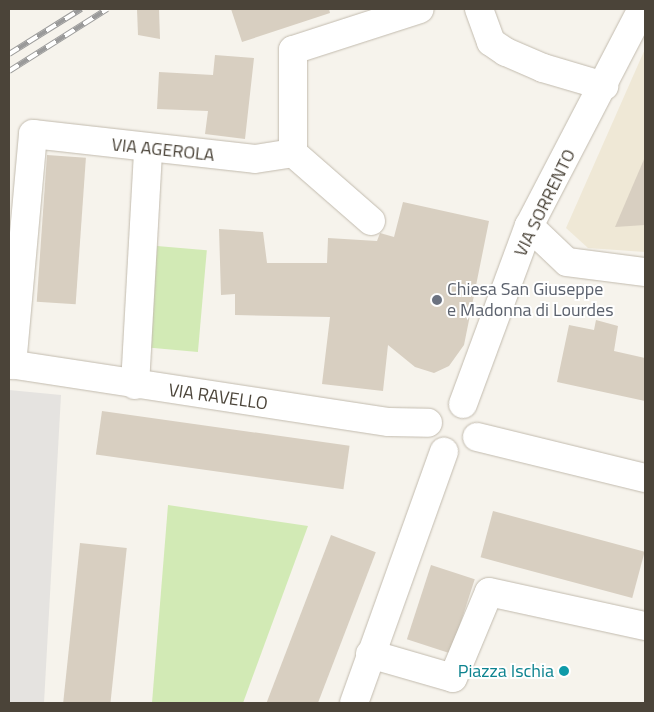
<!DOCTYPE html>
<style>
body{margin:0}
#map{position:relative;width:654px;height:712px;overflow:hidden;background:#f6f3ec;font-family:"Titillium Web",sans-serif}
div>[style]{position:absolute}
.education>*{inset:0;background:#efe8d6}
.green>*{inset:0;background:#d2eab5;transform-origin:0 0}
.parking>*{inset:0;background:#e5e3e0}
.building>*{inset:0;background:#d8cfc1;transform-origin:0 0}
.roads{filter:drop-shadow(0 0 1px #c2bbae) drop-shadow(0 0 1px #c2bbae)}
.minor>*{height:28px;margin:-14px;padding:0 14px;transform-origin:14px;border-radius:14px;background:#fff}
.rail>*{height:5.5px;margin-top:-2.75px;transform-origin:0;background:repeating-linear-gradient(90deg,#fff 0 11px,#9a9a9a 0 22px);box-sizing:border-box;border-block:1px solid #9a9a9a}
.dots>*{width:14px;height:14px;translate:-50% -50%;box-sizing:border-box;border:2px solid #fff;border-radius:50%}
span{translate:-50% -50%;white-space:nowrap;text-align:center;line-height:1.15;-webkit-text-stroke:4px #fff;paint-order:stroke}
.street-label{font-size:18px;color:#4b4439}
.worship-label{font-size:18px;color:#5b616d}
.left{translate:0 -50%;text-align:left}
.culture-label{font-size:18px;color:#0d838f}
.right{translate:-100% -50%;text-align:right}
.frame{position:absolute;inset:0;border:10px solid #4b4439;pointer-events:none}
</style>
<div id="map">
<div class="education">
<i style="clip-path:polygon(645px 49px,645px 252px,588px 248px,566px 228px)"></i>
</div>
<div class="green">
<i style="left:157px;top:246px;width:50px;height:102px;rotate:5deg"></i>
<i style="clip-path:polygon(168px 505px,308px 526px,243px 703px,152px 703px)"></i>
</div>
<div class="parking">
<i style="clip-path:polygon(9px 390px,61px 395px,44px 703px,9px 703px)"></i>
</div>
<div class="building">
<i style="clip-path:polygon(137px 9px,159px 9px,160px 39px,138px 35px)"></i>
<i style="clip-path:polygon(231px 9px,329px 9px,330px 13px,242px 42px)"></i>
<i style="clip-path:polygon(215px 55px,254px 58px,245px 139px,205px 134px,208px 111px,157px 109px,159px 72px,213px 75px)"></i>
<i style="left:47px;top:155px;width:39px;height:147px;rotate:4deg"></i>
<i style="clip-path:polygon(645px 157px,645px 225px,615px 227px)"></i>
<i style="clip-path:polygon(403px 202px,489px 221px,464px 345px,449px 366px,434px 373px,415px 367px,388px 345px,383px 391px,322px 384px,330px 317px,235px 315px,235px 294px,221px 295px,219px 229px,263px 232px,267px 263px,327px 263px,328px 238px,377px 241px,380px 233px,394px 237px)"></i>
<i style="clip-path:polygon(596px 320px,618px 326px,614px 351px,645px 358px,645px 401px,557px 382px,569px 325px,594px 330px)"></i>
<i style="left:102px;top:411px;width:250px;height:44px;rotate:8deg"></i>
<i style="left:493px;top:511px;width:157px;height:48px;rotate:15deg"></i>
<i style="left:331px;top:535px;width:48px;height:179px;rotate:21deg"></i>
<i style="left:80px;top:543px;width:47px;height:160px;rotate:6deg"></i>
<i style="left:431px;top:565px;width:46px;height:78px;rotate:18deg"></i>
</div>
<div class="roads">
<div class="minor">
<i style="left:479px;top:9px;width:35px;rotate:70deg"></i>
<i style="left:491px;top:42px;width:18px;rotate:34deg"></i>
<i style="left:506px;top:52px;width:40px;rotate:23.4deg"></i>
<i style="left:543px;top:68px;width:64px;rotate:16.4deg"></i>
<i style="left:371px;top:221px;width:103px;rotate:-138.9deg"></i>
<i style="left:293px;top:153px;width:103px;rotate:-90deg"></i>
<i style="left:293px;top:50px;width:133px;rotate:-17.9deg"></i>
<i style="left:529px;top:226px;width:52px;rotate:43.5deg"></i>
<i style="left:567px;top:262px;width:79px;rotate:7.3deg"></i>
<i style="left:9px;top:364px;width:384px;rotate:8.7deg"></i>
<i style="left:389px;top:422px;width:39px;rotate:1deg"></i>
<i style="left:12px;top:365px;width:232px;rotate:-84.8deg"></i>
<i style="left:33px;top:134px;width:223px;rotate:6.4deg"></i>
<i style="left:255px;top:159px;width:38px;rotate:-9deg"></i>
<i style="left:135px;top:385px;width:236px;rotate:-86.8deg"></i>
<i style="left:463px;top:404px;width:190px;rotate:-69.7deg"></i>
<i style="left:529px;top:226px;width:245px;rotate:-62.5deg"></i>
<i style="left:477px;top:437px;width:173px;rotate:13.7deg"></i>
<i style="left:370px;top:654px;width:86px;rotate:16.1deg"></i>
<i style="left:453px;top:678px;width:93px;rotate:-67.3deg"></i>
<i style="left:489px;top:592px;width:160px;rotate:12.3deg"></i>
<i style="left:354px;top:703px;width:267px;rotate:-70.3deg"></i>
</div>
</div>
<div class="rail">
<i style="left:9px;top:54px;width:85px;rotate:-32deg"></i>
<i style="left:9px;top:71px;width:116px;rotate:-32.3deg"></i>
</div>
<div class="dots">
<i style="left:437px;top:300px;background:#6b7280"></i>
<i style="left:564px;top:671px;background:#0f9aa8"></i>
</div>
<div class="street-label">
<span style="left:163px;top:150px;rotate:6deg">VIA AGEROLA</span>
<span style="left:545px;top:203px;rotate:-64deg">VIA SORRENTO</span>
<span style="left:218px;top:397px;rotate:8deg">VIA RAVELLO</span>
</div>
<div class="worship-label">
<span class="left" style="left:447px;top:300px">Chiesa San Giuseppe<br>e Madonna di Lourdes</span>
</div>
<div class="culture-label">
<span class="right" style="left:554px;top:671px">Piazza Ischia</span>
</div>
<div class="frame"></div>
</div>
